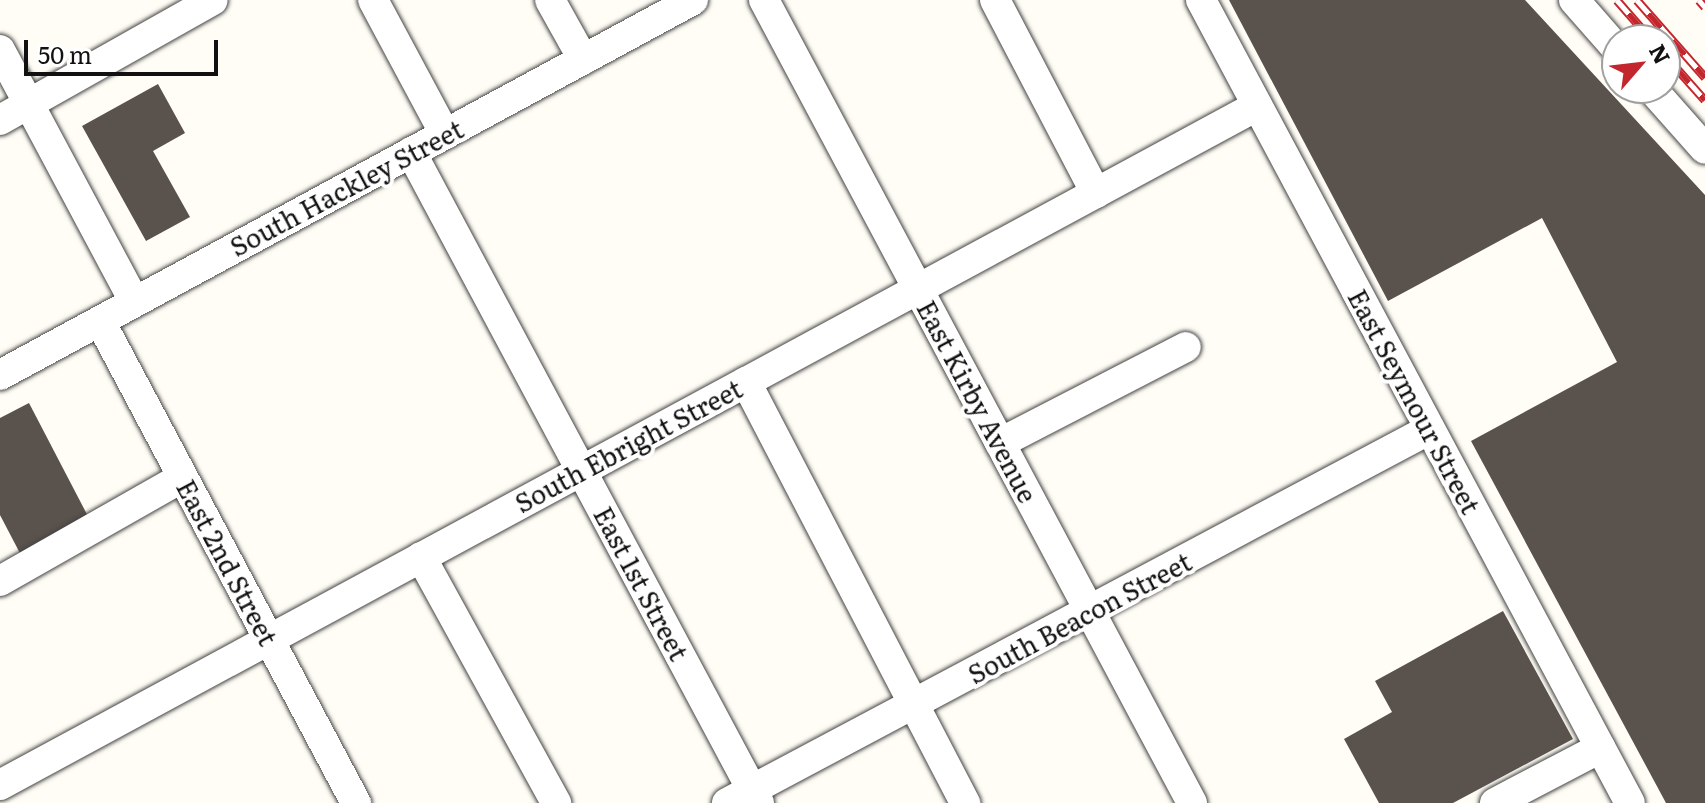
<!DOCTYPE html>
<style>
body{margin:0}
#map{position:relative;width:1705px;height:803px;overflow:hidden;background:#fffdf5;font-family:Literata,serif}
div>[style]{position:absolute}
.building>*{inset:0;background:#5a524d}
.roads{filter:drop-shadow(0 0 2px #444) drop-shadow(0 0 2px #444)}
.minor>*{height:30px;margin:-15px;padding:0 15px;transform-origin:15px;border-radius:15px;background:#fff}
.rail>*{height:9px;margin-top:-4.5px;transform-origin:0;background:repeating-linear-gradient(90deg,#fff 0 18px,#c4262e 0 36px);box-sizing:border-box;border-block:2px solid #c4262e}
span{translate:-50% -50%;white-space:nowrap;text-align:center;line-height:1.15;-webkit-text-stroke:8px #fff;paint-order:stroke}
.street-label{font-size:26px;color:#111}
.north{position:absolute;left:1601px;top:24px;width:80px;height:80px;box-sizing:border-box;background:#fff;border:2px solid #a0a0a0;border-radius:50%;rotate:62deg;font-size:22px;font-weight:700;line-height:32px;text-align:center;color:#111}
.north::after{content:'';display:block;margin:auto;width:28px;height:36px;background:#c4262e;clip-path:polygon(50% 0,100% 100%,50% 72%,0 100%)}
.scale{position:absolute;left:24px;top:40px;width:194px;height:36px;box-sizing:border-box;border:4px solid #111;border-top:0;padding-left:10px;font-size:24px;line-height:28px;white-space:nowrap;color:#111;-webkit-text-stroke:6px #fff;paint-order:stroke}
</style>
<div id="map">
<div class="building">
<i style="clip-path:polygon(1229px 0,1525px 0,1705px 195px,1705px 803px,1666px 803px,1471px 441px,1617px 362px,1542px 218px,1388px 301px)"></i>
<i style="clip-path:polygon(158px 84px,185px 133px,153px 151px,190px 217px,146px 241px,82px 126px)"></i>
<i style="clip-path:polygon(29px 403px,92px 524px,23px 559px,0 515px,0 418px)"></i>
<i style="clip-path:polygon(1503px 611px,1573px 739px,1453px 803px,1379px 803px,1344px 739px,1392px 712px,1375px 681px)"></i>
</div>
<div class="roads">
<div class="minor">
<i style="left:373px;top:0;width:152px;rotate:61.8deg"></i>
<i style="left:550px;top:0;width:68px;rotate:60.8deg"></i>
<i style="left:764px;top:0;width:910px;rotate:61.94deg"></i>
<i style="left:995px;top:0;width:218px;rotate:62.4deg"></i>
<i style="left:1201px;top:0;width:910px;rotate:61.89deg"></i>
<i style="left:1574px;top:0;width:65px;rotate:48.7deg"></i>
<i style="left:0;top:50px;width:285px;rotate:61.9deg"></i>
<i style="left:1651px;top:88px;width:81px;rotate:48.5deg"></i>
<i style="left:0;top:120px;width:244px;rotate:-29.4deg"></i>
<i style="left:411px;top:152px;width:738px;rotate:61.87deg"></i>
<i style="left:100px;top:321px;width:546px;rotate:62.03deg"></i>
<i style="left:0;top:375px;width:788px;rotate:-28.42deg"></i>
<i style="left:746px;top:382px;width:475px;rotate:62.5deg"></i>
<i style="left:1000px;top:443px;width:209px;rotate:-27.3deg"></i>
<i style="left:421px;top:557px;width:281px;rotate:61.2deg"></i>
<i style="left:0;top:581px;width:210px;rotate:-29.6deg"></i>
<i style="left:0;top:785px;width:1429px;rotate:-28.38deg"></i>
<i style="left:727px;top:803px;width:796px;rotate:-28.01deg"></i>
<i style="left:1495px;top:803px;width:119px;rotate:-27.6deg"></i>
</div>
</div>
<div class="rail">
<i style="left:1617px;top:0;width:53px;rotate:48.8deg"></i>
<i style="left:1637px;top:0;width:103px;rotate:48.6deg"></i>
<i style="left:1699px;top:0;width:9px;rotate:49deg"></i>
<i style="left:1665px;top:55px;width:60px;rotate:48.4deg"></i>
</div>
<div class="street-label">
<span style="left:346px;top:187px;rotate:-28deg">South Hackley Street</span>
<span style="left:978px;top:401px;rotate:62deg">East Kirby Avenue</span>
<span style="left:1415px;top:401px;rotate:62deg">East Seymour Street</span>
<span style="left:628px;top:445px;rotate:-28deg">South Ebright Street</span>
<span style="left:228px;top:562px;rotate:62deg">East 2nd Street</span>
<span style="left:642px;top:583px;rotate:62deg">East 1st Street</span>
<span style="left:1079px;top:617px;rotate:-28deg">South Beacon Street</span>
</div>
<div class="north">N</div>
<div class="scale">50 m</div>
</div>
